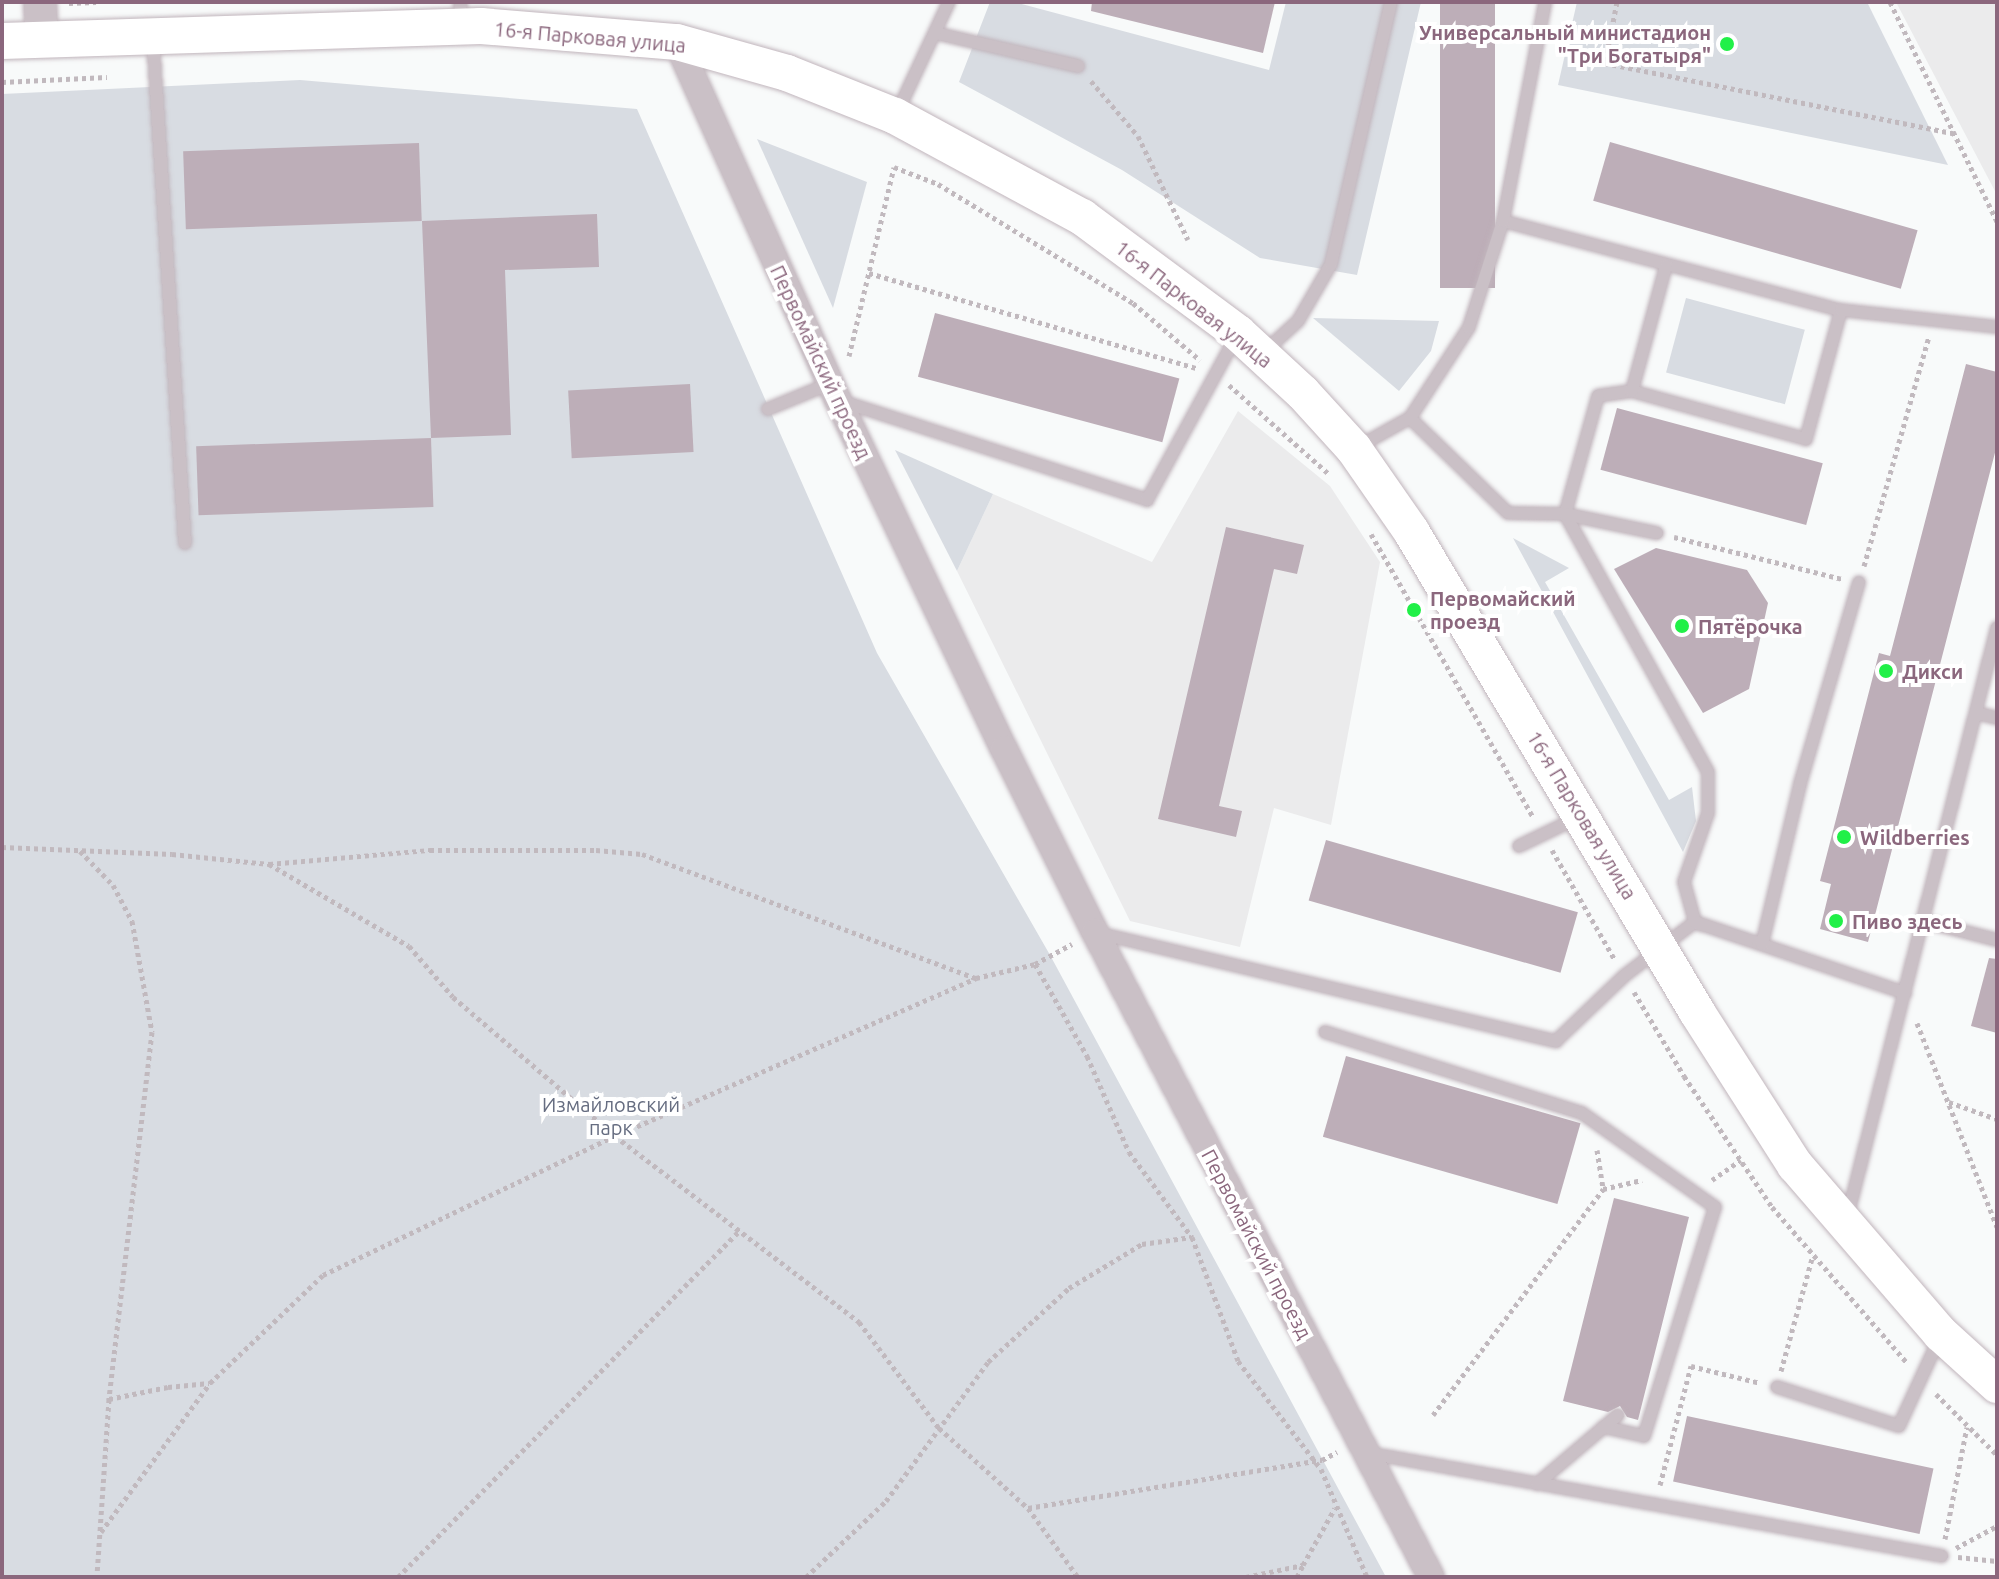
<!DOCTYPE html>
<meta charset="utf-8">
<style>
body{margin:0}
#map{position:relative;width:1999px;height:1579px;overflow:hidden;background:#f8fafa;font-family:Ubuntu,sans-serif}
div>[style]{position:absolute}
.built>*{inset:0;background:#ebebec}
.green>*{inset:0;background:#d8dce2;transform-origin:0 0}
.building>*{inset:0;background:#bdaeb8;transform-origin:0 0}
.path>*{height:5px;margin-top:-2.5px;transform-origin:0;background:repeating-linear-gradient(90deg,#c1b9be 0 4px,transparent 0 8px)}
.roads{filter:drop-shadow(0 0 2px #c1b5bc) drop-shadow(0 0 2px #c1b5bc)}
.service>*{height:12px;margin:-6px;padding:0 6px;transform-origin:6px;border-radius:6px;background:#cac0c6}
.minor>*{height:26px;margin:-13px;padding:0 13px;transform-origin:13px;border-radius:13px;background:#cac0c6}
.tertiary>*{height:32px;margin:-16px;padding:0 16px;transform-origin:16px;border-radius:16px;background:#cac0c6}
.secondary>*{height:36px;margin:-18px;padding:0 18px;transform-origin:18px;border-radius:18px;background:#fff}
.dots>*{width:22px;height:22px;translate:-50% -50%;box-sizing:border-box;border:4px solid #fff;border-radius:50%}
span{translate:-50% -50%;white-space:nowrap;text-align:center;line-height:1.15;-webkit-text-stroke:8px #fff;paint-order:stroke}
.poi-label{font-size:20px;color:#8b677d;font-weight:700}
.right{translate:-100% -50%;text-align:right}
.left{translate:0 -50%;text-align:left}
.street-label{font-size:20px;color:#8b677d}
.park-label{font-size:20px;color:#666d81}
.frame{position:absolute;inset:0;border:4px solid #8b677d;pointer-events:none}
</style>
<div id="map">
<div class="built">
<i style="clip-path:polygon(1897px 2px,1997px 2px,1997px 195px,1897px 4px)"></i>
<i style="clip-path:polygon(1238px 411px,1330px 486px,1380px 562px,1331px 825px,1274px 808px,1240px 947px,1130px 921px,957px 571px,993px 494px,1152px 562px)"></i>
</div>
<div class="green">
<i style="clip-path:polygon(990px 2px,1014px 2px,1269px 70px,1286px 2px,1421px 2px,1357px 275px,1260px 258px,1122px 170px,959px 82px)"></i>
<i style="clip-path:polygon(1577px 2px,1867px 2px,1948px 165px,1558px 85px)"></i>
<i style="clip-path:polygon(300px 80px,637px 109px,877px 653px,1050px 955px,1386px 1577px,2px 1577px,2px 94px)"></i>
<i style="clip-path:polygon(757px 139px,867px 182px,833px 308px)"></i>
<i style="left:1686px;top:298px;width:123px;height:77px;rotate:15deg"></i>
<i style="clip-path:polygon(1313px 318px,1439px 321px,1431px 351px,1399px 391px)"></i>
<i style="clip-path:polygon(895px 450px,993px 494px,957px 571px)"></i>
<i style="clip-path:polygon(1513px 538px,1569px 568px,1545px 582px,1669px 800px,1692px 787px,1696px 821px,1683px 852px)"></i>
</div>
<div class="building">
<i style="clip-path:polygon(1092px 2px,1275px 2px,1263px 53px,1091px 11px)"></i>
<i style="left:1440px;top:2px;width:55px;height:286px"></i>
<i style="left:1610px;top:142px;width:320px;height:61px;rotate:16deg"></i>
<i style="left:419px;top:143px;width:78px;height:236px;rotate:88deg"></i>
<i style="clip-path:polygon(597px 214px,599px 267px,505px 270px,511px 435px,431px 438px,422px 221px)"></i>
<i style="left:935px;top:313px;width:253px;height:66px;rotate:15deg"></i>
<i style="clip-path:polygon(1966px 364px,1997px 372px,1997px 445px,1868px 942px,1820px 929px,1831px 884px,1820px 881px,1879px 653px,1890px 656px)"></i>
<i style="left:690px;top:384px;width:68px;height:122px;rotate:87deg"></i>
<i style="left:1617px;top:408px;width:213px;height:64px;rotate:15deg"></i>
<i style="left:431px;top:438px;width:69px;height:235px;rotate:88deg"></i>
<i style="clip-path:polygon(1226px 527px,1304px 545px,1297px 574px,1274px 569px,1219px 806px,1242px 811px,1236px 837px,1158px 819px)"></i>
<i style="clip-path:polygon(1656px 548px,1747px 570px,1768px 603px,1749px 689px,1703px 713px,1614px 569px)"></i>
<i style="left:1326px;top:840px;width:262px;height:63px;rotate:16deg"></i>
<i style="clip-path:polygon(1989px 958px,1997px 959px,1997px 1033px,1971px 1026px)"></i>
<i style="left:1346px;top:1056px;width:244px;height:84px;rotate:16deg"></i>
<i style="clip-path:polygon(1614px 1198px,1689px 1217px,1638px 1420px,1627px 1417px,1620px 1406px,1608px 1412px,1563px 1401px)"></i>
<i style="left:1687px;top:1416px;width:252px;height:67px;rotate:12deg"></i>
</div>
<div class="path">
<i style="left:1617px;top:2px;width:62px;rotate:101.1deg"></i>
<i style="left:1605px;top:63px;width:359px;rotate:11.4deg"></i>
<i style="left:1890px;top:2px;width:244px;rotate:64deg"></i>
<i style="left:69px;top:3px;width:27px;rotate:-2deg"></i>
<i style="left:1091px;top:81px;width:72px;rotate:49.5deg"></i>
<i style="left:1138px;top:136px;width:115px;rotate:64.3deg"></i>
<i style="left:2px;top:82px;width:105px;rotate:-2.7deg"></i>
<i style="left:869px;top:273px;width:341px;rotate:16.2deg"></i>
<i style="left:849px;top:356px;width:194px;rotate:-76.6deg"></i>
<i style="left:894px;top:167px;width:47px;rotate:21.1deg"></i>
<i style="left:938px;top:184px;width:228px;rotate:31.4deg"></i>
<i style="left:1133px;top:303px;width:88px;rotate:40.4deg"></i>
<i style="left:1229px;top:385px;width:134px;rotate:41.7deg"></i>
<i style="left:1371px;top:534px;width:326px;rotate:60.2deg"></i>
<i style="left:1674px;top:537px;width:174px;rotate:14deg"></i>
<i style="left:1864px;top:566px;width:238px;rotate:-74.2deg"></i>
<i style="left:2px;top:847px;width:170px;rotate:2.4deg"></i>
<i style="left:172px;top:854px;width:98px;rotate:5.9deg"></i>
<i style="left:269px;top:864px;width:162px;rotate:30.4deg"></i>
<i style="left:409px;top:946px;width:67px;rotate:49.2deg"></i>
<i style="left:453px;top:997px;width:213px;rotate:40.6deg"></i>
<i style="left:615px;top:1136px;width:307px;rotate:37.3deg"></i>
<i style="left:859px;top:1322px;width:133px;rotate:53deg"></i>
<i style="left:939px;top:1428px;width:120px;rotate:42deg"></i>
<i style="left:1028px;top:1508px;width:85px;rotate:54.1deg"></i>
<i style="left:1552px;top:850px;width:127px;rotate:60.2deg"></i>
<i style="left:80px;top:851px;width:47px;rotate:45.9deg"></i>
<i style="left:113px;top:885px;width:41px;rotate:62.2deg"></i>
<i style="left:132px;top:921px;width:113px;rotate:79.8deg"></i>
<i style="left:152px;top:1032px;width:370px;rotate:96.7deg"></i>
<i style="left:109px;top:1399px;width:178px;rotate:93.9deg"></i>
<i style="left:269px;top:864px;width:162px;rotate:-5deg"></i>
<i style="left:430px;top:850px;width:166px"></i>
<i style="left:596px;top:850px;width:46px;rotate:5deg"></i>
<i style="left:642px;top:854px;width:356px;rotate:20.4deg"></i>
<i style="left:976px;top:978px;width:61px;rotate:-13.3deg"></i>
<i style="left:1035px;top:964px;width:106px;rotate:60.5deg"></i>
<i style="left:1087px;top:1056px;width:105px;rotate:66.4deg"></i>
<i style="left:1129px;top:1152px;width:106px;rotate:53.5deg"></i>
<i style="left:1192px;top:1237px;width:132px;rotate:69.6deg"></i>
<i style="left:1238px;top:1361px;width:136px;rotate:52.5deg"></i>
<i style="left:1321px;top:1469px;width:117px;rotate:66.9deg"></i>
<i style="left:1035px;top:964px;width:42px;rotate:-28.4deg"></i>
<i style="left:1634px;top:992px;width:98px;rotate:59.2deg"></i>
<i style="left:1684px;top:1076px;width:158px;rotate:56.1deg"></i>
<i style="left:1772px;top:1207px;width:206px;rotate:49.1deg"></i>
<i style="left:1917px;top:1023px;width:219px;rotate:68.6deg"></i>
<i style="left:1949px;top:1102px;width:51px;rotate:19.5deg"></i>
<i style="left:1597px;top:1150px;width:39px;rotate:81deg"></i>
<i style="left:1712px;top:1180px;width:35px;rotate:-35deg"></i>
<i style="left:1781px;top:1371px;width:120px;rotate:-74.6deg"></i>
<i style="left:1936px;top:1394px;width:86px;rotate:45deg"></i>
<i style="left:109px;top:1399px;width:60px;rotate:-11.5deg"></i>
<i style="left:168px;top:1387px;width:41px;rotate:-5.6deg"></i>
<i style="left:1433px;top:1415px;width:283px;rotate:-53deg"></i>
<i style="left:1603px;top:1189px;width:40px;rotate:-13deg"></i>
<i style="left:1660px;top:1485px;width:123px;rotate:-75.4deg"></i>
<i style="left:1691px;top:1366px;width:71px;rotate:13.8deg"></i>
<i style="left:1028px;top:1508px;width:298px;rotate:-9.3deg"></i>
<i style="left:1322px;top:1460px;width:17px;rotate:-28deg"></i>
<i style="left:101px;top:1532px;width:185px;rotate:-53.8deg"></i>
<i style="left:210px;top:1383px;width:156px;rotate:-43.7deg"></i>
<i style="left:323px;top:1275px;width:323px;rotate:-25.5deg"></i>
<i style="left:615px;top:1136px;width:394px;rotate:-23.6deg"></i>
<i style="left:1945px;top:1539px;width:114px;rotate:-78.9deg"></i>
<i style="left:1956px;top:1548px;width:47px;rotate:-28.2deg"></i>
<i style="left:1958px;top:1557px;width:39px;rotate:6deg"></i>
<i style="left:398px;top:1577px;width:484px;rotate:-45.4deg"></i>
<i style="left:806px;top:1577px;width:110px;rotate:-43.5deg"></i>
<i style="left:886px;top:1501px;width:172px;rotate:-53.7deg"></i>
<i style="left:988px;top:1362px;width:110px;rotate:-42.4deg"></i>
<i style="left:1069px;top:1288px;width:85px;rotate:-31.1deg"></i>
<i style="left:1142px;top:1244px;width:50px;rotate:-8deg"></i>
<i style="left:1246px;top:1577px;width:58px;rotate:-11.9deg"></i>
<i style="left:1303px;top:1565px;width:65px;rotate:-60.7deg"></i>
<i style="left:1297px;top:1577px;width:13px;rotate:-63deg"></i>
</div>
<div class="roads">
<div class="service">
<i style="left:460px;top:2px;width:22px;rotate:85deg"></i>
<i style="left:935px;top:33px;width:147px;rotate:13deg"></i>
<i style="left:153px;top:39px;width:505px;rotate:86.37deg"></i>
<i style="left:896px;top:115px;width:125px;rotate:-64.9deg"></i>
<i style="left:1503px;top:221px;width:350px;rotate:14.8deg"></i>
<i style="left:1841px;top:310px;width:134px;rotate:105.2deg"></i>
<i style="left:1806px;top:439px;width:180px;rotate:-164.6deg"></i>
<i style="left:1632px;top:391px;width:34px;rotate:172deg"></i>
<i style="left:1598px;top:396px;width:123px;rotate:105.6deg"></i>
<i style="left:1565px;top:514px;width:295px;rotate:61deg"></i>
<i style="left:1708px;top:772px;width:41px;rotate:90deg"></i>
<i style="left:1708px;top:813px;width:73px;rotate:109.2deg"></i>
<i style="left:1684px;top:882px;width:41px;rotate:74.6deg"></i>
<i style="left:1695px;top:922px;width:222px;rotate:18.7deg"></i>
<i style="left:1841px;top:310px;width:157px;rotate:6.2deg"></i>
<i style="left:1264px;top:352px;width:46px;rotate:-42.4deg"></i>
<i style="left:1298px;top:321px;width:66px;rotate:-59.9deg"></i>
<i style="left:1331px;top:264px;width:269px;rotate:-77.1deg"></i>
<i style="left:1632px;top:391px;width:130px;rotate:-74.8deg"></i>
<i style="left:841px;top:401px;width:322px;rotate:17.9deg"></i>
<i style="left:1147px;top:500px;width:188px;rotate:-61.4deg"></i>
<i style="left:768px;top:409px;width:68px;rotate:-22.4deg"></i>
<i style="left:1410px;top:418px;width:136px;rotate:44.1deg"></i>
<i style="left:1508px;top:513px;width:57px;rotate:1deg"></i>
<i style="left:1565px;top:514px;width:94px;rotate:11.7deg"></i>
<i style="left:1356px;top:448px;width:62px;rotate:-29.1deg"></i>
<i style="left:1410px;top:418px;width:108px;rotate:-57deg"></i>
<i style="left:1469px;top:327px;width:111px;rotate:-72.2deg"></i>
<i style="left:1503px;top:221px;width:223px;rotate:-79.1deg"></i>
<i style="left:1976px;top:713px;width:22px;rotate:13deg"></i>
<i style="left:1519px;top:846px;width:64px;rotate:-25.8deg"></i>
<i style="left:1923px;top:921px;width:76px;rotate:14.4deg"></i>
<i style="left:1098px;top:933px;width:471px;rotate:13.3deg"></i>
<i style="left:1556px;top:1041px;width:94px;rotate:-43.7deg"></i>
<i style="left:1624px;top:976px;width:89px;rotate:-37.3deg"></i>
<i style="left:1695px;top:922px;width:8px;rotate:23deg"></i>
<i style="left:1758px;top:942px;width:4px;rotate:27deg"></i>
<i style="left:1762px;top:944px;width:164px;rotate:-76.6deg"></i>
<i style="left:1800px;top:784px;width:210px;rotate:-73.7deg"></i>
<i style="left:1325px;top:1032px;width:269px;rotate:17.5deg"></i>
<i style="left:1582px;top:1113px;width:163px;rotate:35.3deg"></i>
<i style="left:1715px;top:1207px;width:240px;rotate:107.2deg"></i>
<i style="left:1644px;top:1436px;width:42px;rotate:-167.6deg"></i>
<i style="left:1847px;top:1218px;width:609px;rotate:-75.74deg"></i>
<i style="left:1777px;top:1387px;width:128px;rotate:17.7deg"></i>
<i style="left:1899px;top:1426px;width:98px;rotate:-65.3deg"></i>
<i style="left:1368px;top:1453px;width:583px;rotate:10.17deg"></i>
<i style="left:1537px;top:1484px;width:106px;rotate:-40.4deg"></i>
</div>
<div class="minor">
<i style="left:677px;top:42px;width:393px;rotate:65.8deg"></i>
<i style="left:838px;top:400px;width:386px;rotate:64.6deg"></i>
<i style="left:1004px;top:749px;width:204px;rotate:63.6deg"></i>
<i style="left:1095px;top:932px;width:727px;rotate:62.48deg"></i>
</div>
<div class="tertiary">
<i style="left:40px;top:2px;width:37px;rotate:87deg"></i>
</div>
<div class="secondary">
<i style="left:2px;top:41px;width:479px;rotate:-1.8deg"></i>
<i style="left:481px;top:26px;width:197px;rotate:4.7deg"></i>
<i style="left:677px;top:42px;width:114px;rotate:15.7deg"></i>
<i style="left:787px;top:73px;width:116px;rotate:21.7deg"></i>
<i style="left:895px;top:116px;width:213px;rotate:28.4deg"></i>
<i style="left:1082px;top:217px;width:194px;rotate:36.6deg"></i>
<i style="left:1238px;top:333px;width:88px;rotate:42.7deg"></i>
<i style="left:1303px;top:393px;width:76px;rotate:47.7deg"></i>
<i style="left:1354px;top:449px;width:100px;rotate:55.2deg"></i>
<i style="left:1411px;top:531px;width:560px;rotate:59.26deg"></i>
<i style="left:1697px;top:1012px;width:182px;rotate:57.4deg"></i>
<i style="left:1795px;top:1165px;width:223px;rotate:49.2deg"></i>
<i style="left:1941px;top:1334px;width:76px;rotate:42.3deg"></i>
</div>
</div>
<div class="dots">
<i style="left:1727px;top:44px;background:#21f048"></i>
<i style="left:1414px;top:610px;background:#21f048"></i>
<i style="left:1682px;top:626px;background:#21f048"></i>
<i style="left:1886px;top:671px;background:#21f048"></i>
<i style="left:1844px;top:837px;background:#21f048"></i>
<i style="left:1836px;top:921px;background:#21f048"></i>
</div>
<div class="poi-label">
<span class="right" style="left:1711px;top:44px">Универсальный министадион<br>"Три Богатыря"</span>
<span class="left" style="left:1430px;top:610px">Первомайский<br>проезд</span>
<span class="left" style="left:1698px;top:626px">Пятёрочка</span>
<span class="left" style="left:1902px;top:671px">Дикси</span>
<span class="left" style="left:1860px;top:837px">Wildberries</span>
<span class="left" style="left:1852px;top:921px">Пиво здесь</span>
</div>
<div class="street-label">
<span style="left:590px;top:37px;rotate:5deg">16-я Парковая улица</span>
<span style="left:1194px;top:304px;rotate:38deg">16-я Парковая улица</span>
<span style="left:821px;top:362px;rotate:65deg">Первомайский проезд</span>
<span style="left:1582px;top:815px;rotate:59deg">16-я Парковая улица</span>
<span style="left:1257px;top:1244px;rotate:62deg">Первомайский проезд</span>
</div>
<div class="park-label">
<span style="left:611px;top:1116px">Измайловский<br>парк</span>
</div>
<div class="frame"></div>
</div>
